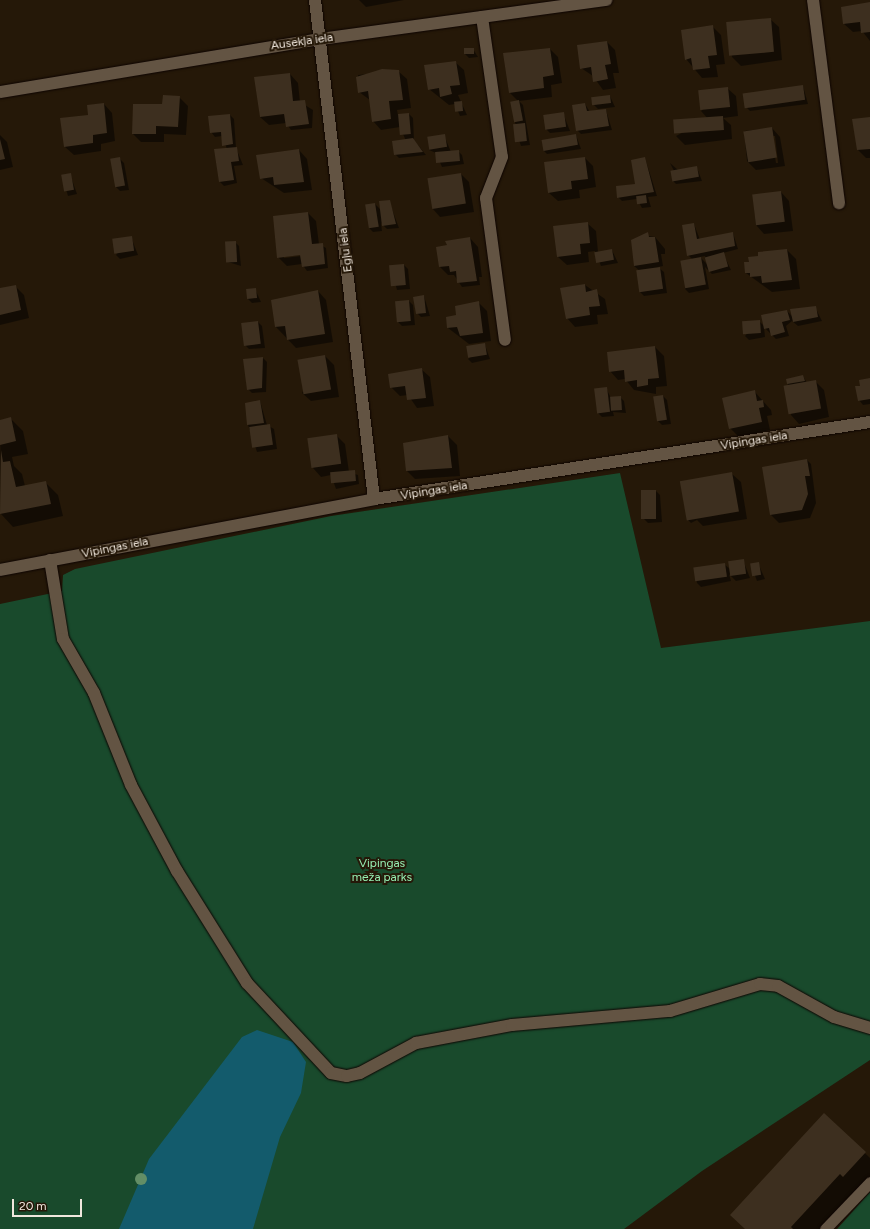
<!DOCTYPE html>
<meta charset="utf-8">
<style>
body{margin:0}
#map{position:relative;width:870px;height:1229px;overflow:hidden;background:#251808;font-family:Figtree,sans-serif}
div>[style]{position:absolute}
.green>*{inset:0;background:#194a2c}
.water>*{inset:0;background:#135b6c}
.shadow>*{inset:0;background:#0007}
.building>*{inset:0;background:#3d2f1f;transform-origin:0 0}
.roads{filter:drop-shadow(0 0 1px #0d0400) drop-shadow(0 0 1px #0d0400)}
.service>*{height:11px;margin:-5.5px;padding:0 5.5px;transform-origin:5.5px;border-radius:5.5px;background:#635443}
.pedestrian>*{height:12px;margin:-6px;padding:0 6px;transform-origin:6px;border-radius:6px;background:#635443}
.minor>*{height:12px;margin:-6px;padding:0 6px;transform-origin:6px;border-radius:6px;background:#635443}
.trees>*{width:12px;height:12px;margin:-6px;border-radius:50%;background:#638e66}
span{translate:-50% -50%;white-space:nowrap;text-align:center;line-height:1.15;-webkit-text-stroke:4px #251808;paint-order:stroke}
.street-label{font-size:12px;color:#f0e7dd}
.park-label{font-size:12px;color:#96efb3}
.scale{position:absolute;left:12px;top:1199px;width:70px;height:18px;box-sizing:border-box;border:2px solid #f0e7dd;border-top:0;padding-left:5px;font-size:12px;line-height:14px;white-space:nowrap;color:#f0e7dd;-webkit-text-stroke:3px #251808;paint-order:stroke}
</style>
<div id="map">
<div class="green">
<i style="clip-path:polygon(620px 473px,661px 648px,870px 621px,870px 1060px,702px 1171px,624px 1229px,0 1229px,0 604px,62px 591px,63px 575px,75px 569px,331px 516px)"></i>
<i style="clip-path:polygon(870px 1192px,870px 1229px,837px 1229px)"></i>
</div>
<div class="water">
<i style="clip-path:polygon(257px 1030px,293px 1042px,306px 1062px,301px 1093px,280px 1137px,253px 1229px,119px 1229px,149px 1159px,242px 1037px)"></i>
</div>
<div class="shadow">
<i style="clip-path:polygon(359px 0,404px 0,366px 7px)"></i>
<i style="clip-path:polygon(870px 5px,870px 41px,862px 31px,853px 32px,844px 24px)"></i>
<i style="clip-path:polygon(770px 19px,779px 27px,782px 60px,741px 66px,732px 57px,728px 24px)"></i>
<i style="clip-path:polygon(712px 26px,721px 35px,725px 64px,716px 65px,718px 77px,702px 78px,686px 59px)"></i>
<i style="clip-path:polygon(607px 42px,615px 50px,619px 73px,613px 73px,616px 88px,603px 90px,593px 76px,581px 68px)"></i>
<i style="clip-path:polygon(473px 49px,478px 57px,469px 58px,465px 54px)"></i>
<i style="clip-path:polygon(550px 49px,558px 57px,562px 83px,551px 85px,552px 97px,519px 101px,523px 105px,530px 145px,521px 146px,514px 126px,517px 125px,515px 123px,518px 101px,510px 93px)"></i>
<i style="clip-path:polygon(455px 62px,464px 70px,468px 93px,458px 95px,467px 115px,460px 116px,455px 104px,449px 105px,429px 89px)"></i>
<i style="clip-path:polygon(398px 71px,407px 79px,411px 108px,397px 110px,398px 115px,409px 114px,413px 118px,414px 140px,426px 155px,399px 158px,395px 154px,406px 141px,400px 127px,381px 130px,373px 121px,370px 100px,359px 92px,358px 75px)"></i>
<i style="clip-path:polygon(290px 74px,298px 83px,300px 102px,313px 110px,312px 128px,291px 130px,286px 123px,269px 125px,260px 117px)"></i>
<i style="clip-path:polygon(803px 86px,808px 104px,750px 111px,746px 107px)"></i>
<i style="clip-path:polygon(727px 88px,736px 96px,738px 116px,723px 118px,731px 125px,732px 139px,685px 145px,676px 136px,708px 119px,701px 111px)"></i>
<i style="clip-path:polygon(610px 96px,615px 107px,598px 109px,594px 105px)"></i>
<i style="clip-path:polygon(179px 97px,188px 106px,186px 135px,164px 134px,164px 142px,141px 142px,133px 134px,163px 105px)"></i>
<i style="clip-path:polygon(104px 104px,112px 113px,115px 141px,101px 144px,101px 151px,74px 155px,65px 147px,89px 115px)"></i>
<i style="clip-path:polygon(585px 104px,590px 112px,606px 110px,612px 130px,581px 134px,577px 130px)"></i>
<i style="clip-path:polygon(563px 113px,570px 131px,550px 133px,546px 129px)"></i>
<i style="clip-path:polygon(230px 115px,234px 119px,236px 148px,243px 165px,234px 166px,237px 183px,224px 186px,220px 182px,227px 149px,222px 136px,215px 137px,211px 132px)"></i>
<i style="clip-path:polygon(870px 118px,870px 158px,866px 158px,858px 150px)"></i>
<i style="clip-path:polygon(evenodd,772px 128px,780px 137px,785px 166px,756px 170px,747px 161px,744px 131px,772px 128px,772px 136px,775px 136px,778px 163px,776px 163px,772px 136px)"></i>
<i style="clip-path:polygon(0 135px,7px 142px,13px 167px,0 170px)"></i>
<i style="clip-path:polygon(444px 135px,451px 152px,458px 151px,462px 155px,464px 164px,442px 167px,436px 153px,429px 150px)"></i>
<i style="clip-path:polygon(576px 135px,581px 149px,547px 154px,543px 150px)"></i>
<i style="clip-path:polygon(299px 150px,307px 159px,312px 190px,284px 193px,261px 178px)"></i>
<i style="clip-path:polygon(585px 158px,593px 166px,596px 187px,579px 190px,580px 198px,558px 201px,549px 193px)"></i>
<i style="clip-path:polygon(645px 158px,657px 196px,648px 197px,651px 207px,642px 208px,637px 199px,622px 201px,618px 197px,636px 185px)"></i>
<i style="clip-path:polygon(120px 159px,124px 163px,129px 190px,120px 191px,116px 187px)"></i>
<i style="clip-path:polygon(670px 163px,678px 170px,697px 168px,702px 181px,676px 184px,672px 180px,674px 171px)"></i>
<i style="clip-path:polygon(70px 174px,77px 194px,68px 196px,62px 176px)"></i>
<i style="clip-path:polygon(461px 174px,469px 182px,474px 212px,440px 217px,432px 208px)"></i>
<i style="clip-path:polygon(781px 192px,789px 201px,793px 231px,764px 234px,756px 225px,753px 195px)"></i>
<i style="clip-path:polygon(389px 201px,399px 228px,387px 229px,381px 223px,382px 231px,373px 232px,369px 228px,375px 204px,381px 210px)"></i>
<i style="clip-path:polygon(evenodd,308px 213px,316px 221px,319px 244px,326px 248px,328px 268px,307px 271px,302px 264px,287px 266px,278px 257px,308px 213px,301px 254px,301px 256px,284px 258px,284px 256px,301px 254px)"></i>
<i style="clip-path:polygon(587px 223px,596px 231px,598px 252px,612px 250px,618px 263px,601px 266px,595px 251px,588px 252px,589px 262px,567px 265px,558px 257px)"></i>
<i style="clip-path:polygon(evenodd,694px 224px,700px 240px,733px 233px,738px 249px,723px 253px,731px 270px,712px 274px,705px 267px,709px 289px,689px 293px,685px 289px,692px 259px,688px 255px,694px 224px,705px 256px,707px 264px,700px 257px,705px 256px)"></i>
<i style="clip-path:polygon(642px 235px,655px 237px,665px 249px,665px 254px,661px 254px,663px 266px,658px 267px,664px 272px,667px 293px,644px 296px,640px 292px,640px 271px,634px 266px)"></i>
<i style="clip-path:polygon(131px 237px,138px 255px,120px 259px,116px 255px)"></i>
<i style="clip-path:polygon(470px 238px,478px 247px,482px 277px,479px 277px,480px 285px,462px 287px,454px 275px,448px 275px,440px 267px,448px 246px)"></i>
<i style="clip-path:polygon(235px 242px,239px 246px,241px 266px,228px 262px)"></i>
<i style="clip-path:polygon(787px 250px,796px 259px,800px 289px,772px 292px,746px 273px,750px 263px)"></i>
<i style="clip-path:polygon(404px 265px,408px 269px,410px 289px,397px 290px,391px 267px)"></i>
<i style="clip-path:polygon(585px 285px,605px 299px,608px 314px,597px 315px,598px 324px,575px 327px,567px 318px)"></i>
<i style="clip-path:polygon(15px 286px,24px 295px,29px 318px,0 325px,0 289px)"></i>
<i style="clip-path:polygon(255px 289px,261px 302px,252px 303px,248px 299px)"></i>
<i style="clip-path:polygon(318px 291px,326px 300px,333px 342px,296px 348px,276px 327px,272px 301px)"></i>
<i style="clip-path:polygon(424px 296px,430px 316px,421px 317px,417px 313px)"></i>
<i style="clip-path:polygon(409px 301px,413px 305px,415px 325px,402px 326px,398px 322px)"></i>
<i style="clip-path:polygon(478px 302px,487px 311px,491px 341px,469px 344px,448px 328px,457px 316px)"></i>
<i style="clip-path:polygon(815px 307px,822px 321px,798px 326px,792px 321px,786px 326px,789px 336px,776px 339px,764px 327px,765px 337px,749px 340px,745px 336px,759px 321px,765px 327px,787px 311px,792px 316px)"></i>
<i style="clip-path:polygon(258px 322px,262px 326px,265px 348px,249px 349px,245px 345px)"></i>
<i style="clip-path:polygon(485px 345px,490px 359px,472px 363px,468px 359px)"></i>
<i style="clip-path:polygon(655px 347px,664px 356px,667px 386px,656px 387px,656px 394px,634px 390px,625px 379px,618px 380px,610px 371px)"></i>
<i style="clip-path:polygon(325px 356px,334px 365px,339px 397px,311px 401px,302px 393px)"></i>
<i style="clip-path:polygon(263px 358px,267px 362px,266px 392px,252px 393px,248px 389px)"></i>
<i style="clip-path:polygon(421px 369px,430px 377px,434px 406px,417px 408px,408px 395px,400px 396px,391px 387px)"></i>
<i style="clip-path:polygon(803px 376px,807px 383px,815px 381px,824px 390px,829px 417px,799px 424px,791px 415px,788px 384px)"></i>
<i style="clip-path:polygon(870px 380px,870px 404px,863px 405px,859px 400px,861px 387px)"></i>
<i style="clip-path:polygon(606px 388px,611px 398px,620px 397px,624px 401px,626px 413px,613px 412px,614px 416px,602px 417px,598px 413px,595px 390px)"></i>
<i style="clip-path:polygon(755px 392px,771px 410px,772px 415px,767px 416px,770px 430px,739px 437px,730px 428px)"></i>
<i style="clip-path:polygon(663px 396px,667px 400px,671px 424px,662px 425px,658px 421px)"></i>
<i style="clip-path:polygon(260px 401px,267px 425px,274px 429px,277px 449px,257px 452px,248px 425px)"></i>
<i style="clip-path:polygon(10px 418px,23px 431px,28px 454px,12px 457px,14px 466px,22px 474px,25px 486px,45px 482px,58px 495px,63px 516px,13px 527px,1px 514px,0 421px)"></i>
<i style="clip-path:polygon(336px 435px,345px 444px,349px 472px,358px 475px,359px 484px,336px 489px,331px 475px,321px 477px,313px 468px)"></i>
<i style="clip-path:polygon(448px 436px,457px 445px,460px 476px,415px 479px,407px 471px)"></i>
<i style="clip-path:polygon(807px 460px,811px 464px,816px 503px,810px 518px,779px 523px,771px 515px)"></i>
<i style="clip-path:polygon(732px 474px,741px 482px,747px 519px,703px 526px,697px 520px,691px 523px,687px 519px)"></i>
<i style="clip-path:polygon(656px 491px,660px 495px,662px 522px,648px 523px,644px 519px)"></i>
<i style="clip-path:polygon(743px 560px,750px 578px,736px 581px,729px 574px,731px 581px,701px 587px,697px 583px,695px 569px,724px 564px,731px 570px)"></i>
<i style="clip-path:polygon(758px 563px,765px 579px,757px 581px,751px 565px)"></i>
<i style="clip-path:polygon(824px 1114px,870px 1158px,870px 1183px,820px 1229px,746px 1229px)"></i>
</div>
<div class="building">
<i style="clip-path:polygon(870px 2px,870px 32px,861px 33px,860px 22px,843px 24px,841px 7px)"></i>
<i style="left:771px;top:18px;width:34px;height:45px;rotate:85deg"></i>
<i style="clip-path:polygon(713px 25px,717px 55px,708px 56px,710px 68px,693px 70px,691px 58px,685px 60px,681px 30px)"></i>
<i style="clip-path:polygon(607px 41px,611px 64px,605px 65px,608px 79px,593px 82px,591px 67px,580px 69px,577px 45px)"></i>
<i style="left:474px;top:48px;width:6px;height:10px;rotate:90deg"></i>
<i style="clip-path:polygon(550px 48px,554px 75px,543px 77px,544px 88px,509px 93px,503px 53px)"></i>
<i style="clip-path:polygon(456px 61px,460px 85px,450px 86px,452px 94px,440px 97px,439px 88px,428px 90px,424px 65px)"></i>
<i style="clip-path:polygon(382px 69px,399px 70px,403px 100px,389px 101px,391px 119px,372px 122px,368px 91px,358px 93px,356px 77px)"></i>
<i style="clip-path:polygon(290px 73px,293px 101px,305px 100px,309px 124px,286px 127px,284px 114px,260px 117px,254px 77px)"></i>
<i style="left:803px;top:85px;width:15px;height:61px;rotate:82deg"></i>
<i style="left:728px;top:87px;width:20px;height:30px;rotate:84deg"></i>
<i style="clip-path:polygon(163px 95px,180px 96px,178px 127px,156px 126px,156px 134px,132px 134px,133px 104px,162px 104px)"></i>
<i style="left:610px;top:95px;width:8px;height:19px;rotate:83deg"></i>
<i style="left:519px;top:100px;width:21px;height:9px;rotate:79deg"></i>
<i style="left:462px;top:101px;width:10px;height:8px;rotate:84deg"></i>
<i style="clip-path:polygon(104px 103px,107px 133px,93px 135px,93px 143px,64px 147px,60px 118px,88px 115px,87px 105px)"></i>
<i style="clip-path:polygon(585px 103px,587px 111px,606px 109px,609px 126px,576px 131px,572px 105px)"></i>
<i style="left:564px;top:112px;width:15px;height:21px;rotate:82deg"></i>
<i style="left:409px;top:113px;width:21px;height:11px;rotate:85deg"></i>
<i style="clip-path:polygon(230px 114px,233px 144px,222px 146px,221px 132px,210px 133px,208px 116px)"></i>
<i style="left:723px;top:116px;width:14px;height:50px;rotate:86deg"></i>
<i style="clip-path:polygon(870px 117px,870px 149px,857px 150px,852px 119px)"></i>
<i style="left:525px;top:123px;width:18px;height:12px;rotate:84deg"></i>
<i style="left:772px;top:127px;width:31px;height:29px;rotate:81deg"></i>
<i style="left:445px;top:134px;width:13px;height:18px;rotate:81deg"></i>
<i style="left:576px;top:134px;width:11px;height:35px;rotate:80deg"></i>
<i style="clip-path:polygon(413px 138px,423px 152px,394px 155px,392px 141px)"></i>
<i style="clip-path:polygon(0 139px,5px 159px,0 160px)"></i>
<i style="clip-path:polygon(237px 147px,239px 161px,231px 162px,234px 180px,219px 182px,214px 149px)"></i>
<i style="clip-path:polygon(299px 149px,304px 182px,274px 185px,273px 177px,260px 179px,256px 155px)"></i>
<i style="left:459px;top:150px;width:11px;height:24px;rotate:85deg"></i>
<i style="left:120px;top:157px;width:29px;height:10px;rotate:80deg"></i>
<i style="clip-path:polygon(585px 157px,588px 179px,571px 181px,572px 189px,548px 193px,544px 162px)"></i>
<i style="clip-path:polygon(645px 157px,654px 192px,617px 198px,616px 186px,635px 184px,631px 160px)"></i>
<i style="left:697px;top:166px;width:11px;height:27px;rotate:80deg"></i>
<i style="left:71px;top:173px;width:17px;height:10px;rotate:80deg"></i>
<i style="left:461px;top:173px;width:31px;height:34px;rotate:81deg"></i>
<i style="left:781px;top:191px;width:31px;height:29px;rotate:83deg"></i>
<i style="left:646px;top:195px;width:8px;height:10px;rotate:83deg"></i>
<i style="clip-path:polygon(390px 200px,396px 224px,382px 226px,379px 201px)"></i>
<i style="left:375px;top:203px;width:24px;height:10px;rotate:81deg"></i>
<i style="clip-path:polygon(308px 212px,312px 244px,323px 243px,325px 264px,302px 267px,300px 255px,277px 258px,273px 216px)"></i>
<i style="clip-path:polygon(588px 222px,590px 243px,580px 244px,581px 254px,557px 257px,553px 226px)"></i>
<i style="clip-path:polygon(694px 223px,697px 239px,733px 232px,735px 246px,687px 256px,682px 225px)"></i>
<i style="clip-path:polygon(648px 232px,649px 237px,655px 237px,659px 262px,634px 266px,631px 240px)"></i>
<i style="left:132px;top:236px;width:15px;height:20px;rotate:82deg"></i>
<i style="clip-path:polygon(470px 237px,477px 281px,457px 283px,456px 271px,450px 272px,449px 266px,439px 267px,436px 247px,447px 245px,445px 241px)"></i>
<i style="left:236px;top:241px;width:21px;height:11px;rotate:87deg"></i>
<i style="left:612px;top:249px;width:11px;height:18px;rotate:80deg"></i>
<i style="clip-path:polygon(787px 249px,792px 280px,762px 283px,761px 276px,750px 277px,750px 273px,745px 273px,744px 262px,749px 262px,748px 257px,758px 256px,758px 252px)"></i>
<i style="left:724px;top:252px;width:15px;height:20px;rotate:74deg"></i>
<i style="left:701px;top:257px;width:28px;height:21px;rotate:80deg"></i>
<i style="left:404px;top:264px;width:21px;height:15px;rotate:85deg"></i>
<i style="left:660px;top:267px;width:22px;height:24px;rotate:82deg"></i>
<i style="clip-path:polygon(585px 284px,586px 292px,597px 289px,600px 306px,589px 307px,590px 315px,566px 319px,560px 288px)"></i>
<i style="clip-path:polygon(16px 285px,21px 310px,0 315px,0 288px)"></i>
<i style="left:256px;top:288px;width:10px;height:10px;rotate:84deg"></i>
<i style="clip-path:polygon(318px 290px,325px 334px,287px 340px,285px 326px,275px 327px,271px 300px)"></i>
<i style="clip-path:polygon(424px 295px,426px 313px,416px 314px,413px 297px)"></i>
<i style="left:409px;top:300px;width:21px;height:14px;rotate:85deg"></i>
<i style="clip-path:polygon(479px 301px,483px 333px,460px 336px,457px 327px,447px 328px,446px 317px,456px 315px,455px 306px)"></i>
<i style="clip-path:polygon(816px 306px,818px 317px,793px 322px,790px 309px)"></i>
<i style="clip-path:polygon(787px 310px,790px 320px,782px 322px,785px 332px,771px 336px,769px 328px,764px 329px,761px 315px)"></i>
<i style="left:760px;top:320px;width:13px;height:18px;rotate:86deg"></i>
<i style="left:258px;top:321px;width:23px;height:17px;rotate:83deg"></i>
<i style="left:485px;top:343px;width:12px;height:19px;rotate:81deg"></i>
<i style="clip-path:polygon(655px 346px,659px 378px,648px 379px,648px 385px,637px 387px,637px 380px,625px 382px,624px 370px,609px 372px,607px 352px)"></i>
<i style="left:325px;top:355px;width:35px;height:28px;rotate:80deg"></i>
<i style="clip-path:polygon(263px 357px,262px 388px,247px 390px,243px 359px)"></i>
<i style="clip-path:polygon(422px 368px,426px 398px,407px 400px,405px 386px,390px 388px,388px 374px)"></i>
<i style="clip-path:polygon(803px 375px,805px 381px,787px 384px,786px 379px)"></i>
<i style="clip-path:polygon(870px 378px,870px 399px,858px 401px,855px 386px,860px 386px,859px 380px)"></i>
<i style="left:816px;top:380px;width:29px;height:33px;rotate:80deg"></i>
<i style="left:607px;top:387px;width:25px;height:13px;rotate:83deg"></i>
<i style="clip-path:polygon(755px 390px,757px 401px,763px 400px,764px 407px,759px 408px,762px 422px,729px 429px,722px 398px)"></i>
<i style="left:663px;top:395px;width:25px;height:10px;rotate:81deg"></i>
<i style="left:621px;top:396px;width:14px;height:11px;rotate:86deg"></i>
<i style="clip-path:polygon(260px 400px,264px 423px,247px 425px,245px 403px)"></i>
<i style="clip-path:polygon(11px 417px,16px 441px,0 445px,0 420px)"></i>
<i style="left:270px;top:424px;width:21px;height:21px;rotate:82deg"></i>
<i style="left:337px;top:434px;width:30px;height:30px;rotate:82deg"></i>
<i style="clip-path:polygon(448px 435px,452px 468px,406px 471px,403px 443px)"></i>
<i style="clip-path:polygon(1px 450px,3px 462px,10px 461px,16px 487px,46px 481px,51px 504px,0 514px)"></i>
<i style="clip-path:polygon(807px 459px,810px 476px,805px 476px,808px 494px,802px 510px,770px 515px,762px 467px)"></i>
<i style="left:355px;top:470px;width:11px;height:25px;rotate:85deg"></i>
<i style="left:732px;top:472px;width:40px;height:53px;rotate:80deg"></i>
<i style="left:641px;top:490px;width:15px;height:29px"></i>
<i style="left:744px;top:559px;width:15px;height:16px;rotate:82deg"></i>
<i style="left:759px;top:562px;width:13px;height:9px;rotate:81deg"></i>
<i style="left:725px;top:563px;width:14px;height:32px;rotate:82deg"></i>
<i style="clip-path:polygon(824px 1113px,866px 1152px,843px 1177px,840px 1174px,791px 1227px,793px 1229px,745px 1229px,730px 1215px)"></i>
</div>
<div class="roads">
<div class="service">
<i style="left:825px;top:1229px;width:65px;rotate:-46.2deg"></i>
</div>
<div class="pedestrian">
<i style="left:50px;top:560px;width:80px;rotate:80.7deg"></i>
<i style="left:63px;top:639px;width:62px;rotate:60.1deg"></i>
<i style="left:94px;top:693px;width:99px;rotate:68.1deg"></i>
<i style="left:131px;top:785px;width:98px;rotate:61.9deg"></i>
<i style="left:177px;top:871px;width:132px;rotate:58deg"></i>
<i style="left:247px;top:983px;width:123px;rotate:47deg"></i>
<i style="left:331px;top:1073px;width:16px;rotate:11deg"></i>
<i style="left:347px;top:1076px;width:13px;rotate:-13deg"></i>
<i style="left:360px;top:1073px;width:64px;rotate:-28.2deg"></i>
<i style="left:416px;top:1043px;width:98px;rotate:-10.6deg"></i>
<i style="left:512px;top:1025px;width:159px;rotate:-5.1deg"></i>
<i style="left:670px;top:1011px;width:94px;rotate:-16.7deg"></i>
<i style="left:760px;top:984px;width:18px;rotate:6deg"></i>
<i style="left:778px;top:986px;width:64px;rotate:29deg"></i>
<i style="left:834px;top:1017px;width:38px;rotate:17deg"></i>
</div>
<div class="minor">
<i style="left:315px;top:0;width:502px;rotate:83.26deg"></i>
<i style="left:813px;top:0;width:205px;rotate:82.7deg"></i>
<i style="left:482px;top:17px;width:141px;rotate:81.9deg"></i>
<i style="left:502px;top:157px;width:44px;rotate:111.3deg"></i>
<i style="left:486px;top:198px;width:143px;rotate:82.4deg"></i>
<i style="left:0;top:92px;width:325px;rotate:-9.4deg"></i>
<i style="left:321px;top:39px;width:288px;rotate:-7.8deg"></i>
<i style="left:0;top:570px;width:381px;rotate:-10.7deg"></i>
<i style="left:374px;top:499px;width:502px;rotate:-8.82deg"></i>
</div>
</div>
<div class="trees">
<i style="left:141px;top:1179px"></i>
</div>
<div class="street-label">
<span style="left:302px;top:42px;rotate:-8deg">Ausekļa iela</span>
<span style="left:346px;top:250px;rotate:-97deg">Egļu iela</span>
<span style="left:754px;top:441px;rotate:-9deg">Vipingas iela</span>
<span style="left:434px;top:491px;rotate:-9deg">Vipingas iela</span>
<span style="left:115px;top:548px;rotate:-11deg">Vipingas iela</span>
</div>
<div class="park-label">
<span style="left:382px;top:871px">Vipingas<br>meža parks</span>
</div>
<div class="scale">20 m</div>
</div>
